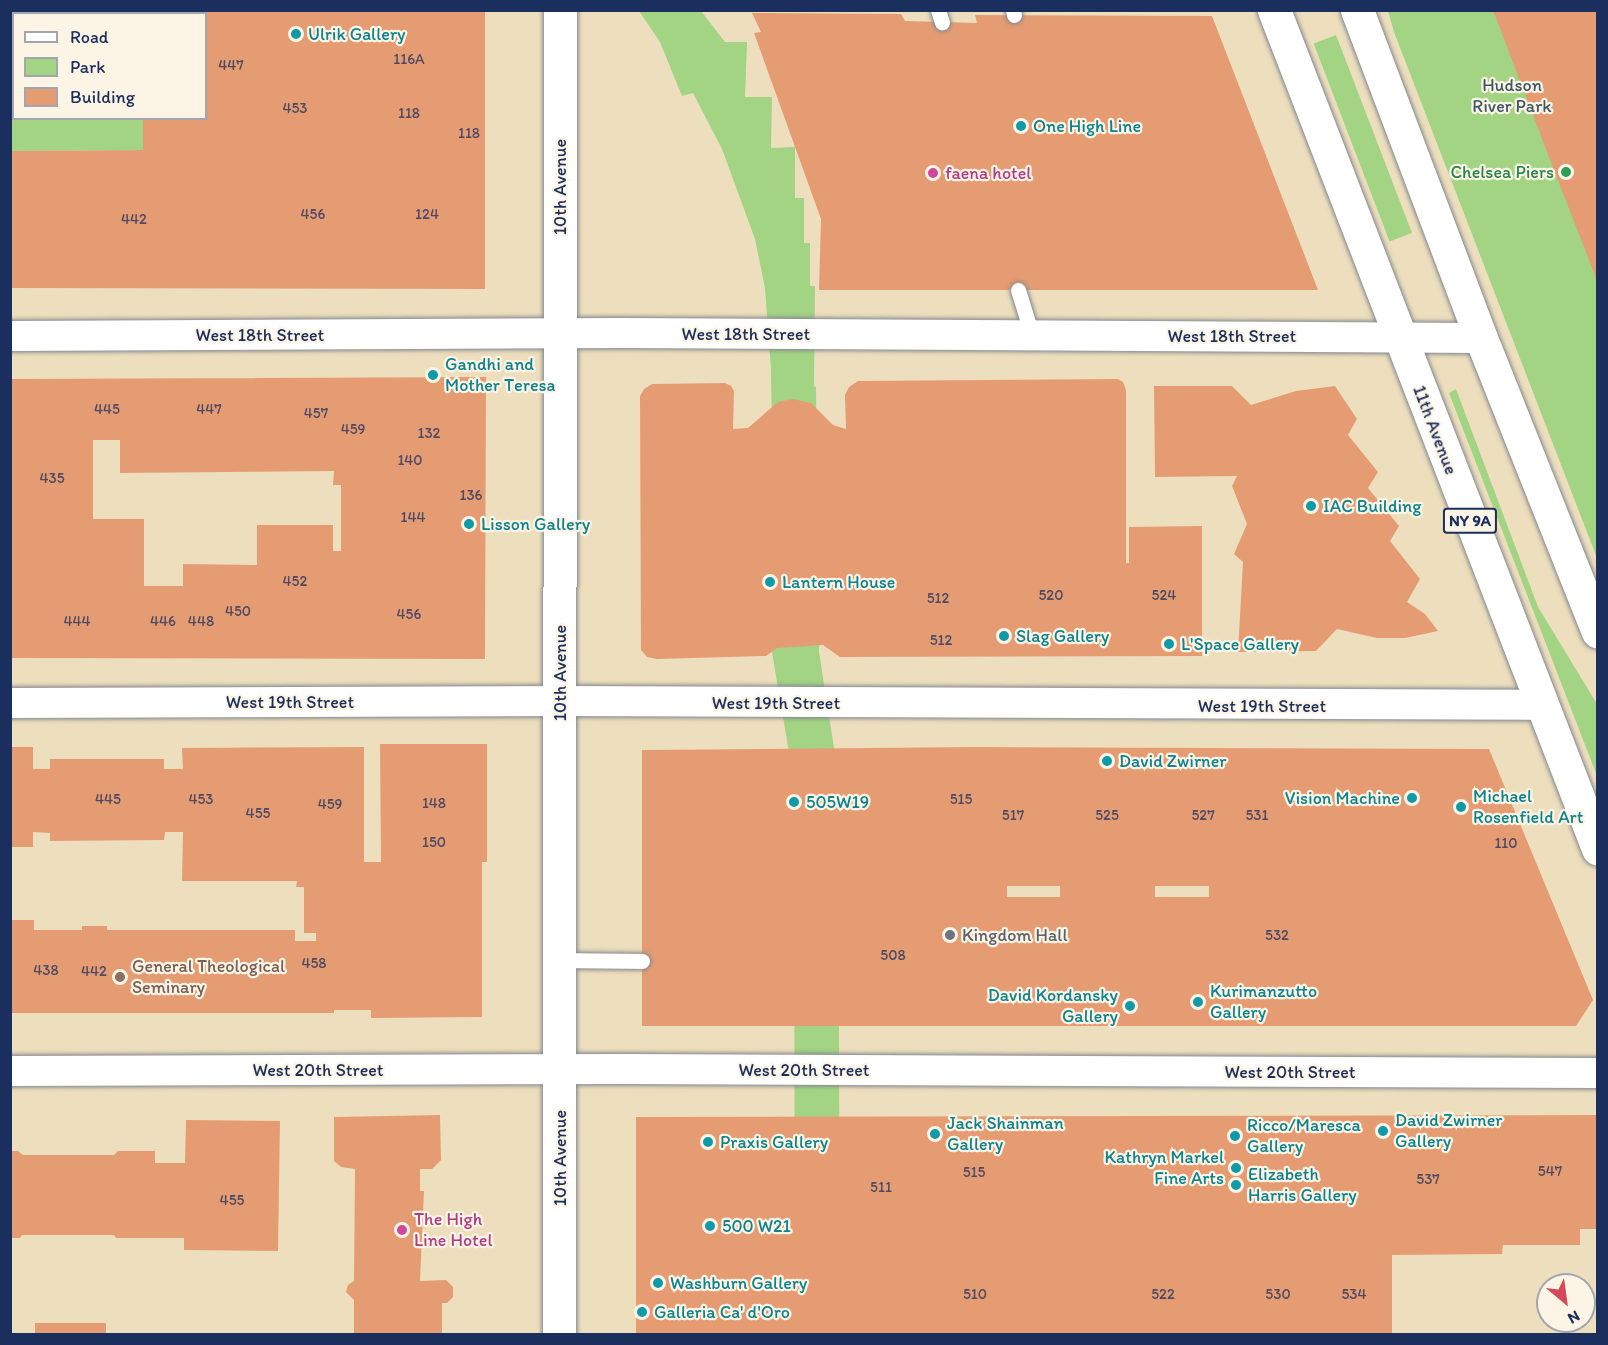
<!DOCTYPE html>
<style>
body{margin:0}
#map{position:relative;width:1608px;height:1345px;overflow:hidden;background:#eddfbd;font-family:Itim,sans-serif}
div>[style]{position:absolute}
.green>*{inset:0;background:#a2d483;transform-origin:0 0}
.building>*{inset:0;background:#e59c73;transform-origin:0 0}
.roads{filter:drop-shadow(0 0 2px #84878e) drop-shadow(0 0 2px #84878e)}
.service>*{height:15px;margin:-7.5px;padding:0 7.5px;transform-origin:7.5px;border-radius:7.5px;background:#fff}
.minor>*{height:30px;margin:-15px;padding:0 15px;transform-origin:15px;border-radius:15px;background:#fff}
.primary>*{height:33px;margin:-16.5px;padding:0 16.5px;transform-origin:16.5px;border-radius:16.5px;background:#fff}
.trunk>*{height:33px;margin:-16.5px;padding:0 16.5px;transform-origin:16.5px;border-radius:16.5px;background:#fff}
.dots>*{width:16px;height:16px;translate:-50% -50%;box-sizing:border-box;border:3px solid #fcf5e5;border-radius:50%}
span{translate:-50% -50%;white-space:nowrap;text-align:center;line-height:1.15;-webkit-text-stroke:4.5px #fcf5e5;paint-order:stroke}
.number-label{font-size:15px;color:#4e4a63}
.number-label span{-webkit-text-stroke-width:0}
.shield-label span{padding:2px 4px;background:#fcf5e5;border:2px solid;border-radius:4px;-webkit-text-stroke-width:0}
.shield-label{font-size:16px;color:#1b2f5e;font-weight:700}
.culture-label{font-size:18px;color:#0d838f}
.left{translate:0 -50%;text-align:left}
.right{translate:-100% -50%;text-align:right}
.park-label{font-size:18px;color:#3d5867}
.leisure-label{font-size:18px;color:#27864d}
.hotel-label{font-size:18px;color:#b23c85}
.street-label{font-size:18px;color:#1b2f5e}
.worship-label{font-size:18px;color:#5b616d}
.education-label{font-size:18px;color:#785e54}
.frame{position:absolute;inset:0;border:12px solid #1b2f5e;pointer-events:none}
.legend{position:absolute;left:12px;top:12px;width:195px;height:108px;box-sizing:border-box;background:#fcf5e5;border:2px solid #a2a6af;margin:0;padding:8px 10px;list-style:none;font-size:18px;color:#1b2f5e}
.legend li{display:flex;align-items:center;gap:12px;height:30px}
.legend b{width:30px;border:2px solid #a2a6af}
.north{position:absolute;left:1536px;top:1273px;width:60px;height:60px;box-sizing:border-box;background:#fcf5e5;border:2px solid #a2a6af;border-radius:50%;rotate:151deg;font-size:16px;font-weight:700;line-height:24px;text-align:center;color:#1b2f5e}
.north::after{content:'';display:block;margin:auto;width:21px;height:27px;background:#d1495b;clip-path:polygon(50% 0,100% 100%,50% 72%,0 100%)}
</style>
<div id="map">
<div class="green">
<i style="clip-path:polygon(639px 11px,701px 11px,725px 42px,747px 42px,745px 97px,772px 97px,771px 148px,795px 147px,795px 198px,804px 198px,804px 243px,810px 243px,810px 286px,815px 286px,814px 386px,816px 387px,819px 652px,838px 773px,840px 1334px,795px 1334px,794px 843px,789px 752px,772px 652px,770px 652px,773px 509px,771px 369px,765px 288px,755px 239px,722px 149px,693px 93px,682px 96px,660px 42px)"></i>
<i style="clip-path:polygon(1388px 11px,1597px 11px,1597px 558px,1394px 32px)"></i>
<i style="clip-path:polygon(21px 12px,143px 12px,143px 13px,21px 14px)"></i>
<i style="left:1336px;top:35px;width:212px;height:24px;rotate:69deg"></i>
<i style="clip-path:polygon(10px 84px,13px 84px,14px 118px,143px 119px,143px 150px,11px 151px)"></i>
<i style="clip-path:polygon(1456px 389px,1538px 607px,1597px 704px,1597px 776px,1449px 393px)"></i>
</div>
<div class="building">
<i style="clip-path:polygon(1493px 10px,1598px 10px,1598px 283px,1557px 178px)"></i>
<i style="clip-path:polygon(206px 11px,485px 11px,485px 289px,10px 288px,10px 151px,143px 150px,143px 118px,206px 118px)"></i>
<i style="clip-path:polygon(752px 13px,901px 14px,905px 21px,977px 23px,975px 15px,1212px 16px,1318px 290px,819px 290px,821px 219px,754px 33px,761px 32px)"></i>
<i style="clip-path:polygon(evenodd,486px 377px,485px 659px,10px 658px,10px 379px,486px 377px,93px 440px,120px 440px,120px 473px,334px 471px,333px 485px,341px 485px,341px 551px,333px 551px,333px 525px,257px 525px,257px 565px,183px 564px,183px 586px,144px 586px,144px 519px,93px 519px,93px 440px)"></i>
<i style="clip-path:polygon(1118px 379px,1123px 382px,1126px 390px,1126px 563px,1129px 563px,1129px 527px,1202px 526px,1202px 656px,840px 657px,823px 645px,777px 648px,766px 656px,657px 659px,647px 657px,641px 650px,640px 396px,644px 389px,652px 384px,725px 383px,731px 386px,734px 391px,733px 429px,748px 428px,778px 402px,793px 399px,811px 403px,833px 425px,846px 429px,845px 395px,849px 387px,858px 381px)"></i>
<i style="clip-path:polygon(1154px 386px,1232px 386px,1251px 405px,1296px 391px,1335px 386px,1357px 419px,1348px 435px,1378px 472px,1368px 488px,1399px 526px,1390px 541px,1420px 579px,1407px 602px,1425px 614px,1438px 631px,1405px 638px,1377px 638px,1337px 629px,1316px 651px,1238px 652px,1243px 562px,1234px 554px,1247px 524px,1232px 486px,1237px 476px,1155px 477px)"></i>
<i style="clip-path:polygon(380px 744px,487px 744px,487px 862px,482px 862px,482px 1017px,371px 1018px,371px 1010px,334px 1010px,334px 1013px,10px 1013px,10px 920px,34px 920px,34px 930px,82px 930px,82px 926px,107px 926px,107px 930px,295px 930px,295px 941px,316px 941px,316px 933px,304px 933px,304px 887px,296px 887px,297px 881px,182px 881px,183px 832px,165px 832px,164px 840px,50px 841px,50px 833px,33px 832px,33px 847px,10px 847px,10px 747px,33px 747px,33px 769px,50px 769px,50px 759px,164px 759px,164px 769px,183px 769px,182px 748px,364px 747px,364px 862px,381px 862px)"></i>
<i style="clip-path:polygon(evenodd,976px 747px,1489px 749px,1593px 1000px,1576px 1026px,642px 1026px,642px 750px,976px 747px,1007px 886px,1060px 886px,1060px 897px,1007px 897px,1007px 886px,976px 747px,1155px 886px,1209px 886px,1209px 897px,1155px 897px,1155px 886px)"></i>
<i style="clip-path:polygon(440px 1115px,441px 1160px,432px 1169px,420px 1169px,420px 1191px,424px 1191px,420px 1281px,446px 1280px,453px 1287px,453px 1297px,447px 1303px,442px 1303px,442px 1334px,354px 1334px,354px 1300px,346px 1292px,348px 1285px,354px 1281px,355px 1169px,341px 1167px,334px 1161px,334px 1117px)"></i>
<i style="clip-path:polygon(1598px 1115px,1598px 1229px,1580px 1229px,1580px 1245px,1503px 1245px,1502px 1254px,1392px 1255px,1392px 1334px,636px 1334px,636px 1117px)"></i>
<i style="clip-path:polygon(186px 1120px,280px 1121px,278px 1251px,184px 1250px,184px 1238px,116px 1238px,114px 1235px,22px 1235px,20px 1238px,10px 1238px,10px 1151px,18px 1151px,23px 1155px,114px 1155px,118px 1151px,155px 1151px,155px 1163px,185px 1163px)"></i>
<i style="left:35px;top:1323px;width:71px;height:11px"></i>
</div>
<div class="roads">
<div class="service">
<i style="left:938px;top:10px;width:13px;rotate:72deg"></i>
<i style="left:1013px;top:10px;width:5px;rotate:79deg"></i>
<i style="left:1018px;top:290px;width:47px;rotate:72.7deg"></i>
<i style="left:561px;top:960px;width:81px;rotate:0.7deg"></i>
</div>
<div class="minor">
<i style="left:10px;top:336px;width:614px;rotate:-0.28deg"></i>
<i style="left:624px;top:333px;width:857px;rotate:0.33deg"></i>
<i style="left:10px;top:703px;width:551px;rotate:-0.21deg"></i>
<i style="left:561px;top:701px;width:980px;rotate:0.23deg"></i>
<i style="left:10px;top:1071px;width:615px;rotate:-0.19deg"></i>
<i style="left:625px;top:1069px;width:973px;rotate:0.24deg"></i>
</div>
<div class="primary">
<i style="left:559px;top:1334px;width:1324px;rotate:-89.96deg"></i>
</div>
<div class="trunk">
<i style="left:1274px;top:10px;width:899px;rotate:68.88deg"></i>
<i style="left:1357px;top:10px;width:351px;rotate:69.3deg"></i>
<i style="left:1481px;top:338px;width:316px;rotate:68.3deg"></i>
</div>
</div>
<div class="dots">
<i style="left:296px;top:34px;background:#0f9aa8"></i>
<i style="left:1021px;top:126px;background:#0f9aa8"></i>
<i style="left:1566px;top:172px;background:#2e9e5b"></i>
<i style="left:933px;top:173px;background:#d1479c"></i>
<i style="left:433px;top:375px;background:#0f9aa8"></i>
<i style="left:1311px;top:506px;background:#0f9aa8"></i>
<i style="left:469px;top:524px;background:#0f9aa8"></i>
<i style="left:770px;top:582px;background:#0f9aa8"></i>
<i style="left:1004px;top:636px;background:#0f9aa8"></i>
<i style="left:1169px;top:644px;background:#0f9aa8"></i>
<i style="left:1107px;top:761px;background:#0f9aa8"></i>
<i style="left:1412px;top:798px;background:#0f9aa8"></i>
<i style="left:794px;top:802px;background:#0f9aa8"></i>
<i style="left:1461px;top:807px;background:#0f9aa8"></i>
<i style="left:950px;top:935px;background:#6b7280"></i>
<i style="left:120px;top:977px;background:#8d6e63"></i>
<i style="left:1198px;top:1002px;background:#0f9aa8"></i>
<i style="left:1130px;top:1006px;background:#0f9aa8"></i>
<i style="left:1383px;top:1131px;background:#0f9aa8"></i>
<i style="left:935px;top:1134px;background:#0f9aa8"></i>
<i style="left:1235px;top:1136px;background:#0f9aa8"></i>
<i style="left:708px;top:1142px;background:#0f9aa8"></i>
<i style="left:1236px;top:1168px;background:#0f9aa8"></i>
<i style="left:1236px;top:1185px;background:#0f9aa8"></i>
<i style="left:710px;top:1226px;background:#0f9aa8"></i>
<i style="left:402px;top:1230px;background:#d1479c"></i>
<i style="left:658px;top:1283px;background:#0f9aa8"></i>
<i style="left:642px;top:1312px;background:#0f9aa8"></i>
</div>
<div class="number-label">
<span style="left:409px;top:60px">116A</span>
<span style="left:231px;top:66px">447</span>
<span style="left:295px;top:109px">453</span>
<span style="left:409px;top:114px">118</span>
<span style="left:469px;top:134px">118</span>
<span style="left:313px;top:215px">456</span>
<span style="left:427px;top:215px">124</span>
<span style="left:134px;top:220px">442</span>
<span style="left:107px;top:410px">445</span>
<span style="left:209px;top:410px">447</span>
<span style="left:316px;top:414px">457</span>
<span style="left:353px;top:430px">459</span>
<span style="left:429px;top:434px">132</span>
<span style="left:410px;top:461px">140</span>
<span style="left:52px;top:479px">435</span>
<span style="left:471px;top:496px">136</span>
<span style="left:413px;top:518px">144</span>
<span style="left:295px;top:582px">452</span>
<span style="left:1051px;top:596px">520</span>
<span style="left:1164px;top:596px">524</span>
<span style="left:938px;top:599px">512</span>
<span style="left:238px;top:612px">450</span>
<span style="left:409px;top:615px">456</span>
<span style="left:77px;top:622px">444</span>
<span style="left:163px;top:622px">446</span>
<span style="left:201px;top:622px">448</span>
<span style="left:941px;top:641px">512</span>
<span style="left:108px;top:800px">445</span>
<span style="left:201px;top:800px">453</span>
<span style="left:961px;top:800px">515</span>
<span style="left:434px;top:804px">148</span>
<span style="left:330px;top:805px">459</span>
<span style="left:258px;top:814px">455</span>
<span style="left:1013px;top:816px">517</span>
<span style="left:1107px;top:816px">525</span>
<span style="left:1203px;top:816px">527</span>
<span style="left:1257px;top:816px">531</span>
<span style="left:434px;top:843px">150</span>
<span style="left:1506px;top:844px">110</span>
<span style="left:1277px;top:936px">532</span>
<span style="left:893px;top:956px">508</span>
<span style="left:314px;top:964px">458</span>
<span style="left:46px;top:971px">438</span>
<span style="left:94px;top:972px">442</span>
<span style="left:1550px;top:1172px">547</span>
<span style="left:974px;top:1173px">515</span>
<span style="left:1428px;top:1180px">537</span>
<span style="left:881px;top:1188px">511</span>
<span style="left:232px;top:1201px">455</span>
<span style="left:975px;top:1295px">510</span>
<span style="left:1163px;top:1295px">522</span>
<span style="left:1278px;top:1295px">530</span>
<span style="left:1354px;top:1295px">534</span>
</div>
<div class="shield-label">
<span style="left:1470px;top:521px">NY 9A</span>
</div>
<div class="culture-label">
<span class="left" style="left:308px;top:34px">Ulrik Gallery</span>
<span class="left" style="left:1033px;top:126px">One High Line</span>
<span class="left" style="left:445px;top:375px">Gandhi and<br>Mother Teresa</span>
<span class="left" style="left:1323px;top:506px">IAC Building</span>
<span class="left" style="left:481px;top:524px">Lisson Gallery</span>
<span class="left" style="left:782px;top:582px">Lantern House</span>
<span class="left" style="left:1016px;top:636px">Slag Gallery</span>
<span class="left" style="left:1181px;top:644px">L'Space Gallery</span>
<span class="left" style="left:1119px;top:761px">David Zwirner</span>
<span class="left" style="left:1473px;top:807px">Michael<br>Rosenfield Art</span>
<span class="right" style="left:1400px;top:798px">Vision Machine</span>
<span class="left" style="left:806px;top:802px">505W19</span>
<span class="left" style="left:1210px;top:1002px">Kurimanzutto<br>Gallery</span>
<span class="right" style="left:1118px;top:1006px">David Kordansky<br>Gallery</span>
<span class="left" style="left:1395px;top:1131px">David Zwirner<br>Gallery</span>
<span class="left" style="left:947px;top:1134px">Jack Shainman<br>Gallery</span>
<span class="left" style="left:1247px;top:1136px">Ricco/Maresca<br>Gallery</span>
<span class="left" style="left:720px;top:1142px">Praxis Gallery</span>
<span class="right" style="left:1224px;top:1168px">Kathryn Markel<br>Fine Arts</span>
<span class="left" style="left:1248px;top:1185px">Elizabeth<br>Harris Gallery</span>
<span class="left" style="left:722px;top:1226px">500 W21</span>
<span class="left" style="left:670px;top:1283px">Washburn Gallery</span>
<span class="left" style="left:654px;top:1312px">Galleria Ca' d'Oro</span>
</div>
<div class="park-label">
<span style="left:1512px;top:96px">Hudson<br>River Park</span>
</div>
<div class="leisure-label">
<span class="right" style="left:1554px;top:172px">Chelsea Piers</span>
</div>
<div class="hotel-label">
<span class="left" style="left:945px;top:173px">faena hotel</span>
<span class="left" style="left:414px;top:1230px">The High<br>Line Hotel</span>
</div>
<div class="street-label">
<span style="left:560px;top:187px;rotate:-90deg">10th Avenue</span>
<span style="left:746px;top:334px">West 18th Street</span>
<span style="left:260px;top:335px">West 18th Street</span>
<span style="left:1232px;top:336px">West 18th Street</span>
<span style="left:1435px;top:430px;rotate:69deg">11th Avenue</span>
<span style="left:560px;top:673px;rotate:-90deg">10th Avenue</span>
<span style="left:290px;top:702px">West 19th Street</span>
<span style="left:776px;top:703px">West 19th Street</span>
<span style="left:1262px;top:706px">West 19th Street</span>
<span style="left:318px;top:1070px">West 20th Street</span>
<span style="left:804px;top:1070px">West 20th Street</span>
<span style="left:1290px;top:1072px">West 20th Street</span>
<span style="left:560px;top:1158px;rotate:-90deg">10th Avenue</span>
</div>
<div class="worship-label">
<span class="left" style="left:962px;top:935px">Kingdom Hall</span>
</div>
<div class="education-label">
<span class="left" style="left:132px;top:977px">General Theological<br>Seminary</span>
</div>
<div class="frame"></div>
<ul class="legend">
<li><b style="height:8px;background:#fff"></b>Road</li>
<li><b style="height:16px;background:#a2d483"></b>Park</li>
<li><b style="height:16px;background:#e59c73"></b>Building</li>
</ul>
<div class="north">N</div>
</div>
